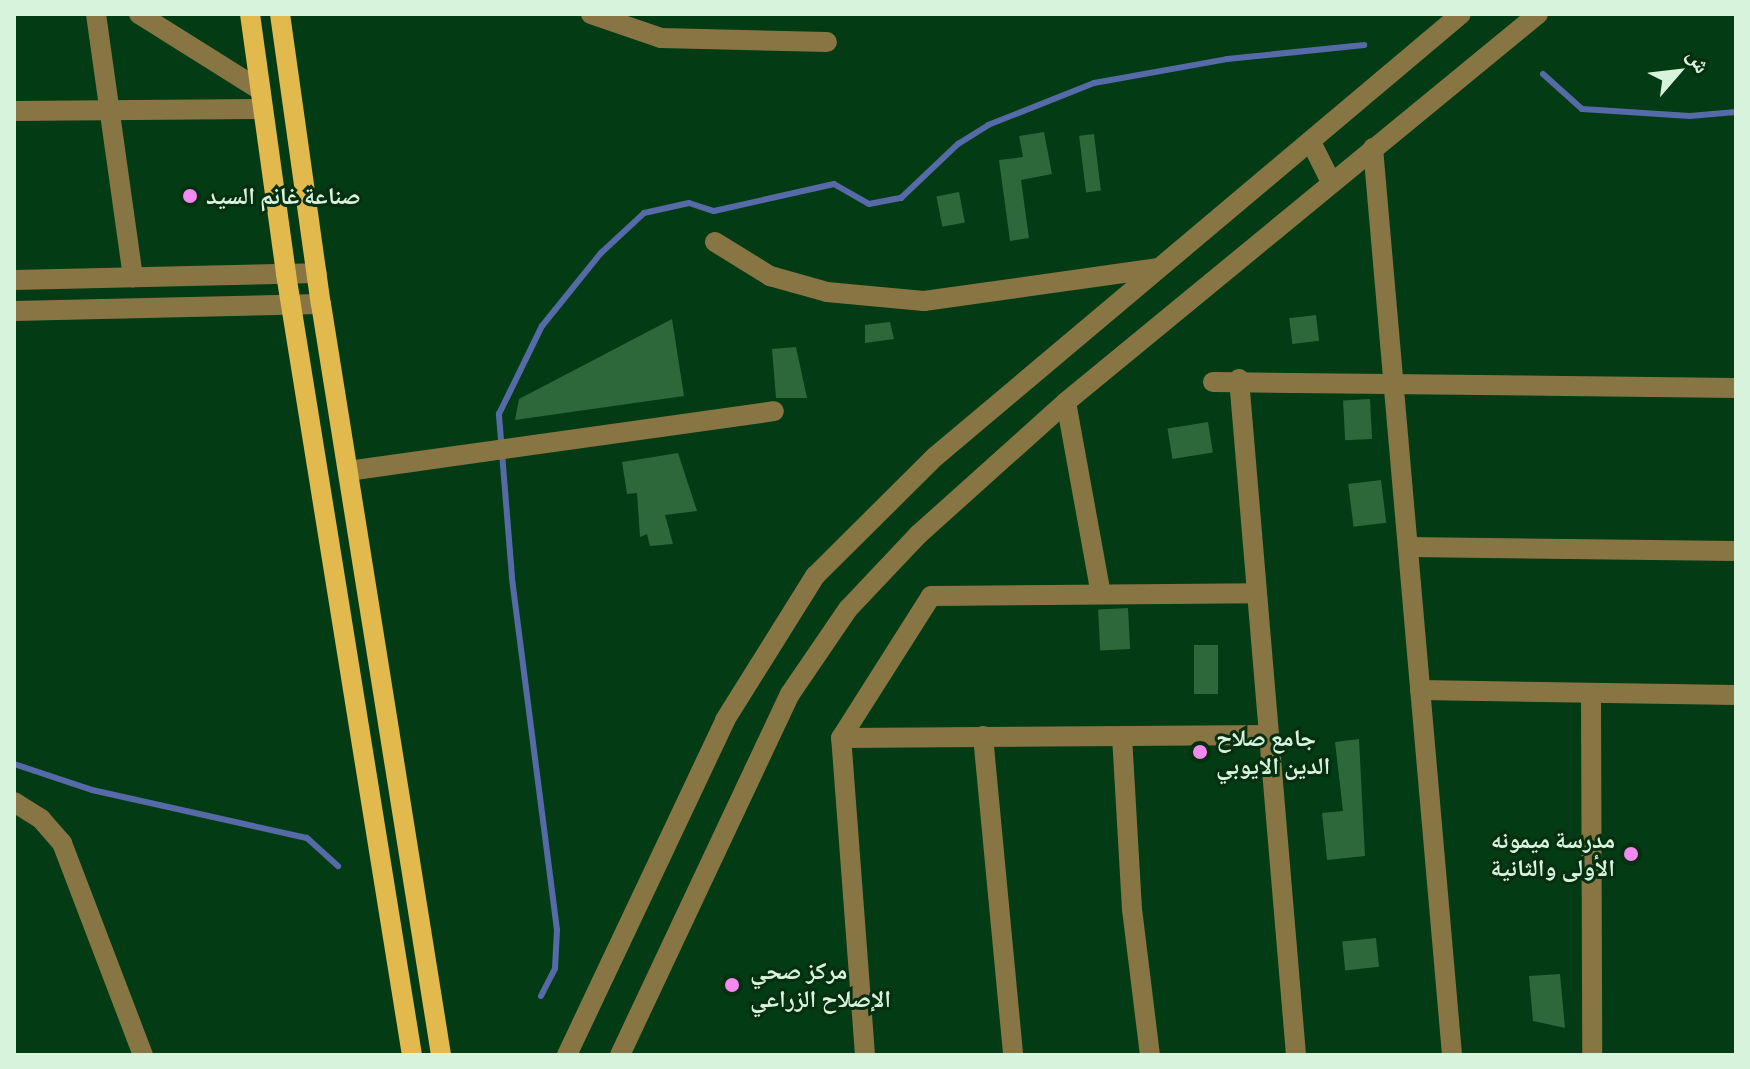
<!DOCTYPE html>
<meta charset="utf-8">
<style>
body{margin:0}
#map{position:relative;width:1750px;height:1069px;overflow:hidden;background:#023b14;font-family:"PT Sans Narrow","Noto Naskh Arabic",sans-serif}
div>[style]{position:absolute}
.stream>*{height:6px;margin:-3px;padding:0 3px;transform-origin:3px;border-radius:3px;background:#556aa6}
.building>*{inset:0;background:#2c6839;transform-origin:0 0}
.minor>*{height:20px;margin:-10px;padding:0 10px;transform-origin:10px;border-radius:10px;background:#887544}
.major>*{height:20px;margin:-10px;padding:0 10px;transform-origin:10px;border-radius:10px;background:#e1b94c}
.dots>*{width:22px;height:22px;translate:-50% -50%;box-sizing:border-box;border:4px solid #062e11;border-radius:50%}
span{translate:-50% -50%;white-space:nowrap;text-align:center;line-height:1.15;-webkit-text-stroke:6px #062e11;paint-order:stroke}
.poi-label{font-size:24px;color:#d8f3db;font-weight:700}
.left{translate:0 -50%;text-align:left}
.right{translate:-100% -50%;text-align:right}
.frame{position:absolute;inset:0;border:16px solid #d8f3db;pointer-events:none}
.north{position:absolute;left:1638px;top:32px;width:80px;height:80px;-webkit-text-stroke:6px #062e11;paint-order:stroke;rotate:62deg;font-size:22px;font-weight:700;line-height:32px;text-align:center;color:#d8f3db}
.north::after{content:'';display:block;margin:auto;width:28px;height:36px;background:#d8f3db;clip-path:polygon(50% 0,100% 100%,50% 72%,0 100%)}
</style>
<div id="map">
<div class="stream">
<i style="left:1543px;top:74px;width:52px;rotate:41.9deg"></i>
<i style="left:1582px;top:109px;width:108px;rotate:3.7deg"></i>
<i style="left:1690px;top:116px;width:46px;rotate:-5deg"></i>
<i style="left:14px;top:764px;width:82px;rotate:18.4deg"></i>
<i style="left:92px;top:790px;width:220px;rotate:12.6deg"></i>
<i style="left:307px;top:838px;width:42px;rotate:42.1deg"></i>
<i style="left:541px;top:996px;width:31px;rotate:-63deg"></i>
<i style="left:555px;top:968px;width:38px;rotate:-87deg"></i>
<i style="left:557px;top:930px;width:356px;rotate:-97.3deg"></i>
<i style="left:512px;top:577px;width:164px;rotate:-94.6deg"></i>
<i style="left:499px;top:414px;width:98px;rotate:-64deg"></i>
<i style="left:542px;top:326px;width:94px;rotate:-51.1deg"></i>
<i style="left:601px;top:253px;width:59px;rotate:-42.9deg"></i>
<i style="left:644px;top:213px;width:46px;rotate:-12.5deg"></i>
<i style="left:689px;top:203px;width:26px;rotate:18deg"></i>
<i style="left:714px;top:211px;width:123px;rotate:-12.7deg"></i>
<i style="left:834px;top:184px;width:40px;rotate:29.7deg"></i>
<i style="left:869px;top:204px;width:33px;rotate:-11deg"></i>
<i style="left:901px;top:198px;width:79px;rotate:-43.5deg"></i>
<i style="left:958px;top:144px;width:36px;rotate:-32deg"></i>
<i style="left:988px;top:125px;width:114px;rotate:-21.6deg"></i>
<i style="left:1094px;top:83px;width:135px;rotate:-10.2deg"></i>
<i style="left:1227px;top:59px;width:138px;rotate:-5.8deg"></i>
</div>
<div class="building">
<i style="clip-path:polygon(1044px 132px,1052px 174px,1021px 180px,1029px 238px,1010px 241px,999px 160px,1023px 157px,1019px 136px)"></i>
<i style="left:1094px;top:134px;width:57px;height:15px;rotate:83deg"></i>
<i style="left:959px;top:192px;width:31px;height:23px;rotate:79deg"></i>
<i style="left:1316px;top:315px;width:26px;height:27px;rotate:83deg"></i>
<i style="clip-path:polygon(672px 319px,684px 396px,515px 420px,519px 399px)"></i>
<i style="clip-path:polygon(890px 322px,894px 339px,865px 343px,865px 325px)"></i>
<i style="clip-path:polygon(796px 347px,807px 398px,776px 398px,772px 349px)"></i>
<i style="left:1370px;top:399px;width:40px;height:27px;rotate:87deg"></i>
<i style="left:1208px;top:422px;width:31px;height:41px;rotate:81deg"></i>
<i style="clip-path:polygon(678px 453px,697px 511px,665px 515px,673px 544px,650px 546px,647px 534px,640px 537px,637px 493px,627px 494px,622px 462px)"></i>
<i style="left:1381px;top:480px;width:43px;height:33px;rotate:83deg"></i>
<i style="left:1128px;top:608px;width:41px;height:30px;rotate:87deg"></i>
<i style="left:1194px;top:645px;width:24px;height:49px"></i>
<i style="clip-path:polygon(1359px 739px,1365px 856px,1327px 860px,1322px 813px,1343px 811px,1335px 742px)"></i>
<i style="left:1376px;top:938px;width:29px;height:34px;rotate:84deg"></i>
<i style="clip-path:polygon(1560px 974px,1565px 1028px,1533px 1021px,1529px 976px)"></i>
</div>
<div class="minor">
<i style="left:96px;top:14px;width:266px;rotate:82deg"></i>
<i style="left:139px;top:14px;width:143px;rotate:32.1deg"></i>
<i style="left:591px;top:14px;width:74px;rotate:18.9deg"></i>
<i style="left:661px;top:38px;width:166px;rotate:1.4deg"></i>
<i style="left:14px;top:111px;width:249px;rotate:-0.5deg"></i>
<i style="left:1311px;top:142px;width:45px;rotate:63.4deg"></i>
<i style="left:1373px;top:148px;width:910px;rotate:85.02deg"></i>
<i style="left:715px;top:242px;width:65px;rotate:31.7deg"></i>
<i style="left:770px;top:276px;width:59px;rotate:15.7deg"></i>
<i style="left:827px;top:292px;width:97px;rotate:5.3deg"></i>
<i style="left:924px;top:301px;width:237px;rotate:-8deg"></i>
<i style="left:14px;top:280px;width:303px;rotate:-1.3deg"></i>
<i style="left:14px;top:311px;width:307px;rotate:-1.3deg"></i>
<i style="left:1239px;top:379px;width:678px;rotate:85.18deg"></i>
<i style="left:1213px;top:382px;width:523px;rotate:0.66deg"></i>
<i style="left:1066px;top:402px;width:195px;rotate:79.7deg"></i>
<i style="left:348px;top:471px;width:430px;rotate:-8deg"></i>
<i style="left:1408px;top:547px;width:328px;rotate:0.7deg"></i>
<i style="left:1420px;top:690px;width:316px;rotate:0.9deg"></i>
<i style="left:1591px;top:695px;width:360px;rotate:89.8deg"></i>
<i style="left:983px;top:736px;width:320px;rotate:84.6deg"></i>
<i style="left:1122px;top:736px;width:173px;rotate:86.7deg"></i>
<i style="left:1132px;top:909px;width:147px;rotate:83deg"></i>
<i style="left:841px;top:738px;width:428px;rotate:-0.4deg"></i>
<i style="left:14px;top:802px;width:32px;rotate:32deg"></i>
<i style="left:41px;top:819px;width:32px;rotate:49deg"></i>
<i style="left:62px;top:843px;width:227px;rotate:69.1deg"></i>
<i style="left:567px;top:1055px;width:370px;rotate:-64.7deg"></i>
<i style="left:725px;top:720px;width:170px;rotate:-58deg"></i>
<i style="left:815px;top:576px;width:170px;rotate:-44.8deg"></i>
<i style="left:936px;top:456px;width:686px;rotate:-40.09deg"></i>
<i style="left:620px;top:1055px;width:399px;rotate:-64.8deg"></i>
<i style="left:790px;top:694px;width:103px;rotate:-55.7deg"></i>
<i style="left:848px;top:609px;width:103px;rotate:-46.6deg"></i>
<i style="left:919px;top:534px;width:198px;rotate:-41.9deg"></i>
<i style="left:1066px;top:402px;width:611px;rotate:-39.42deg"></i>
<i style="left:865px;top:1055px;width:318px;rotate:-94.3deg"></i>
<i style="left:841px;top:738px;width:168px;rotate:-57.6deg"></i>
<i style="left:931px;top:596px;width:326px;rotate:-0.5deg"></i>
</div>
<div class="major">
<i style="left:250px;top:14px;width:262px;rotate:82.1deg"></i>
<i style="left:286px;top:274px;width:791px;rotate:80.84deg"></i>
<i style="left:280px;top:14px;width:293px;rotate:82deg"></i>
<i style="left:321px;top:304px;width:761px;rotate:80.92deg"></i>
</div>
<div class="dots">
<i style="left:190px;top:196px;background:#f489f0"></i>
<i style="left:1200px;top:752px;background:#f489f0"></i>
<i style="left:1631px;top:854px;background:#f489f0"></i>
<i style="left:732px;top:985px;background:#f489f0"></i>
</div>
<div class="poi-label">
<span class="left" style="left:206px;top:196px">صناعة غانم السيد</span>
<span class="left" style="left:1216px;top:752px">جامع صلاح<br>الدين الايوبي</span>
<span class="right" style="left:1615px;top:854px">مدرسة ميمونه<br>الأولى والثانية</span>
<span class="left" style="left:750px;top:985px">مركز صحي<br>الإصلاح الزراعي</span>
</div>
<div class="frame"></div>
<div class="north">ش</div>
</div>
